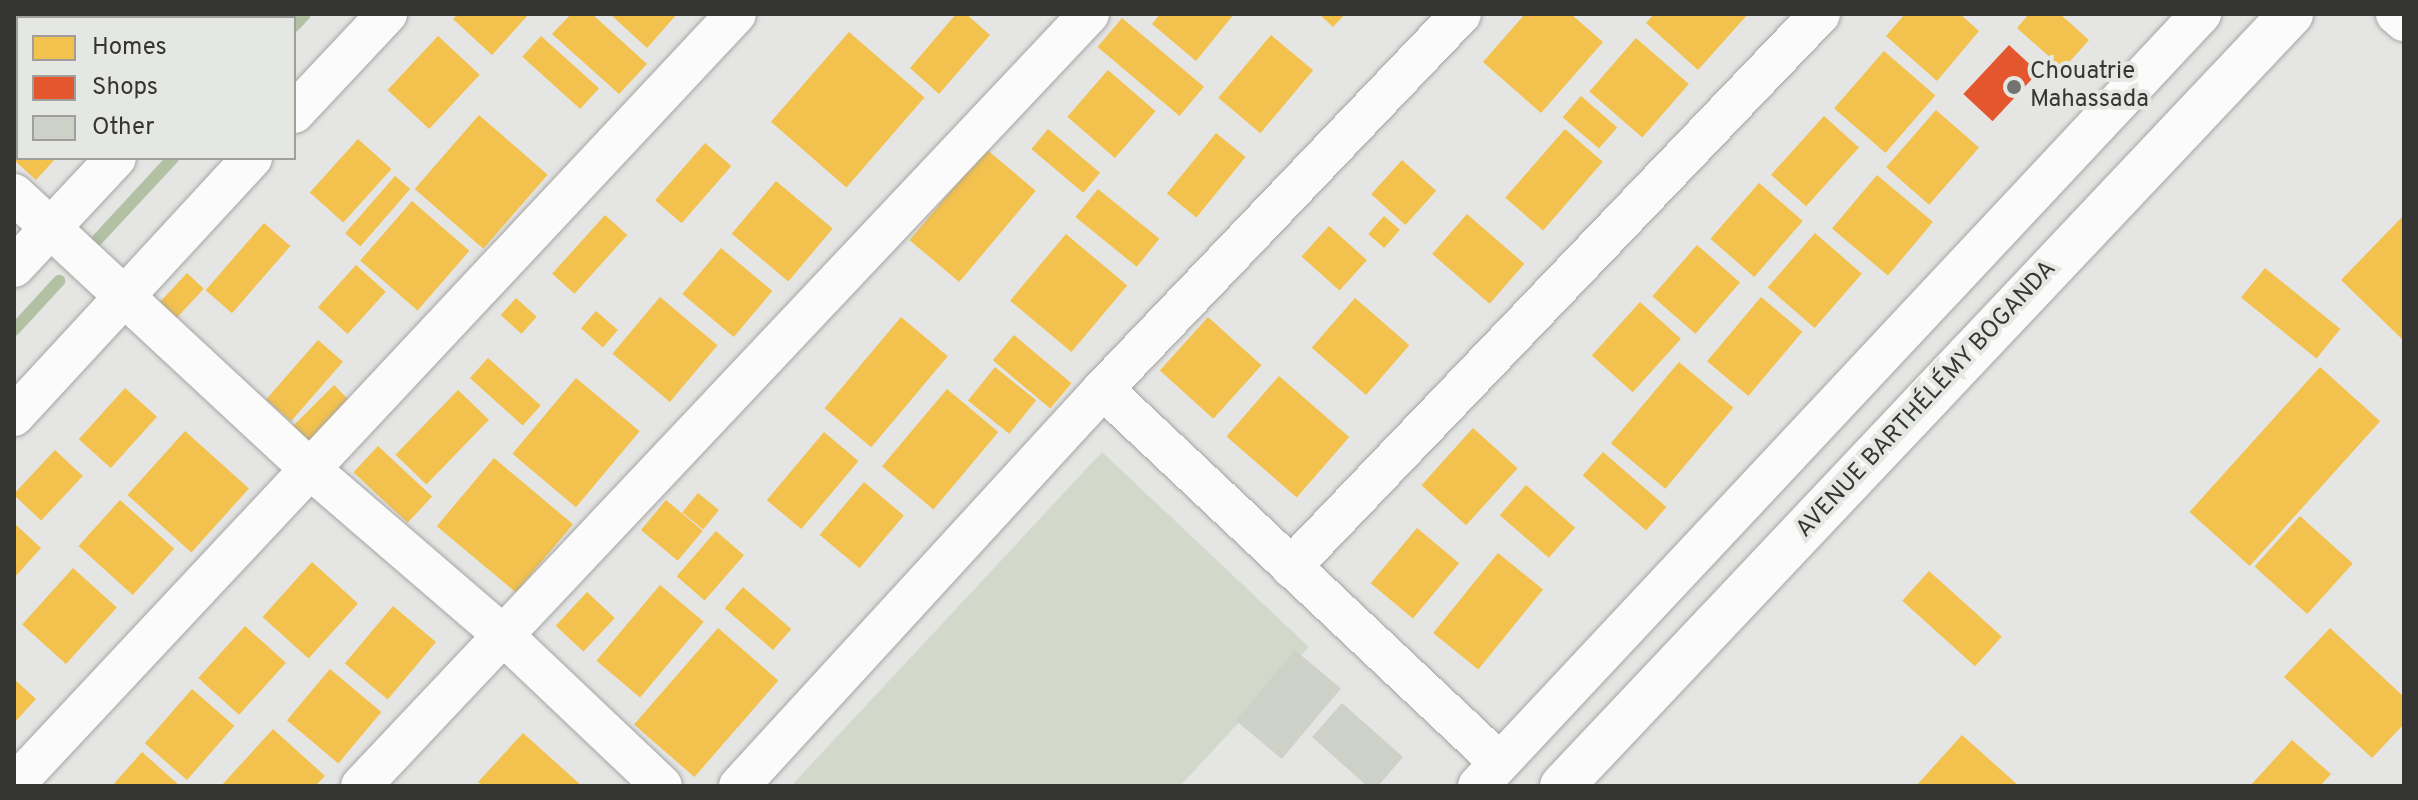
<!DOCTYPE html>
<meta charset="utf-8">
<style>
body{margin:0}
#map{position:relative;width:2418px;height:800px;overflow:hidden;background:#e5e6e4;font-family:Overpass,sans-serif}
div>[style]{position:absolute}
.green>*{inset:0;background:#d2d9ca}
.homes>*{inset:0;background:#f2c14e;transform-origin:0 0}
.shops>*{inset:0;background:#e4572e;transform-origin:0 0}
.stream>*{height:12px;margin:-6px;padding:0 6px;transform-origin:6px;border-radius:6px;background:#b2c1a3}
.building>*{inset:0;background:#cdd1c8;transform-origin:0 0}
.roads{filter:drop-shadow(0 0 2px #a4a5a3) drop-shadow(0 0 2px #a4a5a3)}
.minor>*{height:40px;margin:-20px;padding:0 20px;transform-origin:20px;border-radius:20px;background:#fbfbfb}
.primary>*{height:44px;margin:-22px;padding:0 22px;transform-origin:22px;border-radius:22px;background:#fbfbfb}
.dots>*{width:22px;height:22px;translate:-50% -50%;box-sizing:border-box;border:4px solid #e5e7e3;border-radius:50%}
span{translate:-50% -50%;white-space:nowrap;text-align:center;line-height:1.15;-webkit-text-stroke:8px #e5e7e3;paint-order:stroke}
.poi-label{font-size:24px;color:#353534}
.left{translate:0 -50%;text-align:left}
.street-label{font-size:24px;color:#353534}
.frame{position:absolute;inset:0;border:16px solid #353534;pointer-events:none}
.legend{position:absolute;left:16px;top:16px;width:280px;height:144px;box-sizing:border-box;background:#e5e7e3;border:2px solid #9fa09d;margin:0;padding:10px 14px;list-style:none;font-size:24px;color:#353534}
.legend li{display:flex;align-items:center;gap:16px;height:40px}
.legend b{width:40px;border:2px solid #9fa09d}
</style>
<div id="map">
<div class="green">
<i style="clip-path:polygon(1102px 452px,1309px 647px,1180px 786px,791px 786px)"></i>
</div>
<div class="homes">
<i style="clip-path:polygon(14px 14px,84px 14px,80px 18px,18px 18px,18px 50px,14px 46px)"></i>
<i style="clip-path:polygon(111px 14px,151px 14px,156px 18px,107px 18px)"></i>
<i style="clip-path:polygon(458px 14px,529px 14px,492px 55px,453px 19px)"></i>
<i style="clip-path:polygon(571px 14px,592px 14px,647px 64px,619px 94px,552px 34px)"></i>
<i style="clip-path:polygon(610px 14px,677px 14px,647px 48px)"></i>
<i style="clip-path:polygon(956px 14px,966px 14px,990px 35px,939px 94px,910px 68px)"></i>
<i style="clip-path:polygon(1160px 14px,1234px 14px,1196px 61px,1152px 24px)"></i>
<i style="clip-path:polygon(1319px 14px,1345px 14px,1333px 27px)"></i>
<i style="clip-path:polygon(1525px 14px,1571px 14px,1603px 42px,1541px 113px,1483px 62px)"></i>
<i style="clip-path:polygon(1654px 14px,1748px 14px,1698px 70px,1646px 23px)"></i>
<i style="clip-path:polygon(1905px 14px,1960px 14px,1979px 31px,1937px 81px,1886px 36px)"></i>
<i style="clip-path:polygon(2029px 14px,2060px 14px,2089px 40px,2063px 69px,2017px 28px)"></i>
<i style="left:1122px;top:18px;width:107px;height:38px;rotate:40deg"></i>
<i style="left:849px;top:32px;width:100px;height:119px;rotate:41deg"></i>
<i style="left:1271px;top:35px;width:55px;height:82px;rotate:40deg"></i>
<i style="left:438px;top:36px;width:57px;height:74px;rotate:43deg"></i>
<i style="left:541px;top:36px;width:78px;height:28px;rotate:42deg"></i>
<i style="left:1636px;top:38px;width:70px;height:71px;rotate:41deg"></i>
<i style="left:1884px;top:51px;width:68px;height:76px;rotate:41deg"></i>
<i style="left:1108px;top:70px;width:63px;height:62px;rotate:41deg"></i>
<i style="left:1581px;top:96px;width:48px;height:28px;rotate:41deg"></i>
<i style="left:1936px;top:110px;width:57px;height:76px;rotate:41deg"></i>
<i style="left:479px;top:115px;width:91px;height:98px;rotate:41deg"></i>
<i style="clip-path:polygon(18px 116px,18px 158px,56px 158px,36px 180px,14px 160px,14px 121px)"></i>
<i style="left:1824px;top:116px;width:47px;height:79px;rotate:42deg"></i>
<i style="left:1048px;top:129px;width:68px;height:26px;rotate:40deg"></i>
<i style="left:1565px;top:129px;width:50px;height:91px;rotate:41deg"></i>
<i style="left:1216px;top:133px;width:38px;height:78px;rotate:39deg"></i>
<i style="left:358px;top:139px;width:45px;height:72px;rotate:42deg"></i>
<i style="left:705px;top:143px;width:35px;height:76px;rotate:41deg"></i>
<i style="left:986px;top:149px;width:65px;height:119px;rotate:40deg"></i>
<i style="left:1402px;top:160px;width:46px;height:46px;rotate:42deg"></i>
<i style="left:1877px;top:175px;width:73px;height:70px;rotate:40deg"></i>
<i style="left:395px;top:176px;width:20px;height:76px;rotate:41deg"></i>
<i style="left:776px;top:181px;width:74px;height:69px;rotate:40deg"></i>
<i style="left:1759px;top:183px;width:58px;height:74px;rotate:41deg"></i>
<i style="left:1098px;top:189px;width:79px;height:36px;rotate:39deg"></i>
<i style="left:412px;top:201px;width:76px;height:79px;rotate:41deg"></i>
<i style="left:1467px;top:214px;width:76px;height:53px;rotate:41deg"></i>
<i style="left:605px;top:215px;width:30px;height:79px;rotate:42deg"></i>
<i style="clip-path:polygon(2404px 215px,2404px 341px,2341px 280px)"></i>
<i style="left:1384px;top:216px;width:21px;height:24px;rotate:41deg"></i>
<i style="left:264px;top:223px;width:35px;height:89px;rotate:41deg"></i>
<i style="left:1329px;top:226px;width:51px;height:41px;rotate:42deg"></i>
<i style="left:1815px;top:233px;width:62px;height:72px;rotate:41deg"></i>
<i style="left:1066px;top:234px;width:80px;height:87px;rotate:40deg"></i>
<i style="left:1697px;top:245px;width:57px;height:68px;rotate:41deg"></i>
<i style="left:721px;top:248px;width:67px;height:60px;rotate:40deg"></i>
<i style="left:356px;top:265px;width:40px;height:57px;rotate:42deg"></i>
<i style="left:2265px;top:268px;width:97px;height:38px;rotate:39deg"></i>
<i style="left:187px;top:273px;width:23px;height:50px;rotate:43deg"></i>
<i style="left:660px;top:297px;width:75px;height:74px;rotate:40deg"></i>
<i style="left:1761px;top:297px;width:54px;height:84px;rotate:40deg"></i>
<i style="left:516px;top:298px;width:28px;height:23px;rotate:42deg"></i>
<i style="left:1355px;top:298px;width:72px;height:66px;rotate:41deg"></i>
<i style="left:1640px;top:302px;width:55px;height:72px;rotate:42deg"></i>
<i style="left:596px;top:311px;width:29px;height:23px;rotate:41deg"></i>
<i style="left:901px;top:317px;width:61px;height:119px;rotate:40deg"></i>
<i style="left:1208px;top:317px;width:72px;height:72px;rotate:42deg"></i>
<i style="left:1014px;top:335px;width:75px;height:33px;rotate:40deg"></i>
<i style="left:318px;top:340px;width:33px;height:79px;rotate:41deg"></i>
<i style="left:488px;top:358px;width:71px;height:27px;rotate:42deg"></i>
<i style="left:1679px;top:362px;width:71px;height:106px;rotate:40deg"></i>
<i style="left:995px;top:367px;width:53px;height:43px;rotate:39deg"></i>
<i style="left:2320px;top:367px;width:81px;height:195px;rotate:42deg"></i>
<i style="left:1279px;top:376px;width:93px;height:80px;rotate:41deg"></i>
<i style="left:576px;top:378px;width:83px;height:99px;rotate:40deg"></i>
<i style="left:334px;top:385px;width:23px;height:59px;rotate:45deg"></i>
<i style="left:125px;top:388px;width:43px;height:69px;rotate:42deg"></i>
<i style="left:947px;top:389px;width:67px;height:101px;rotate:40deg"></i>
<i style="left:458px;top:390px;width:43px;height:90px;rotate:44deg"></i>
<i style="left:1473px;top:428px;width:60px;height:77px;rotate:42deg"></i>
<i style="left:185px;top:431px;width:86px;height:86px;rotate:42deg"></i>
<i style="left:824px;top:432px;width:45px;height:89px;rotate:40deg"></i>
<i style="left:378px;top:446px;width:74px;height:36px;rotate:43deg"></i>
<i style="left:55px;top:450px;width:38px;height:61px;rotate:43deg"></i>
<i style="left:1603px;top:452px;width:84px;height:31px;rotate:41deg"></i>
<i style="left:494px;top:458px;width:103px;height:89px;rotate:40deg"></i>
<i style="left:864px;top:482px;width:52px;height:69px;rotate:40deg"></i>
<i style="left:1526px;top:485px;width:65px;height:40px;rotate:41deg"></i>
<i style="left:698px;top:493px;width:27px;height:25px;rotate:39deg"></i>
<i style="left:120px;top:500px;width:73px;height:62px;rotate:42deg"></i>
<i style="left:666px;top:500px;width:48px;height:39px;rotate:40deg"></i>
<i style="left:2300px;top:516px;width:71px;height:68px;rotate:42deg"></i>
<i style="clip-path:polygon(14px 523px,41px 548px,14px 578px)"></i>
<i style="left:1417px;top:528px;width:55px;height:72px;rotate:40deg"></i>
<i style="left:716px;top:531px;width:37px;height:60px;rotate:41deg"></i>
<i style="left:1498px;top:553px;width:58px;height:103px;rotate:39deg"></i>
<i style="left:312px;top:562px;width:62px;height:74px;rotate:42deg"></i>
<i style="left:73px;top:568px;width:59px;height:76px;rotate:42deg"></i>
<i style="left:1929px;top:571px;width:98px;height:40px;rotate:42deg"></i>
<i style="left:660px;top:585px;width:57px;height:99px;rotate:40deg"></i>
<i style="left:743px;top:587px;width:64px;height:28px;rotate:41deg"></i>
<i style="left:587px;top:592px;width:38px;height:46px;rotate:43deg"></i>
<i style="left:393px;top:606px;width:56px;height:75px;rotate:40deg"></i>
<i style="left:245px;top:626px;width:55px;height:70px;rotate:42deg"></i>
<i style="left:718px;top:628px;width:80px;height:128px;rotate:41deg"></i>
<i style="clip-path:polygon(2330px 628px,2404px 697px,2404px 724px,2372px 758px,2284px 677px)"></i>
<i style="left:330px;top:669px;width:67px;height:67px;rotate:40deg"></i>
<i style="clip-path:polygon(14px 679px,36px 699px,14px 723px)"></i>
<i style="left:192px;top:689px;width:56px;height:72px;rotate:41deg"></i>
<i style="clip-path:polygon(273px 729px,325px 776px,315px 786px,221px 786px)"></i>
<i style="clip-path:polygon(523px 733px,582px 786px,483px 786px,478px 782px)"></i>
<i style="clip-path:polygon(1962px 735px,2019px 786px,1916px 786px)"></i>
<i style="clip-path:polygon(2292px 740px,2331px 774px,2320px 786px,2250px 786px)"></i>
<i style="clip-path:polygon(142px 752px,180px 786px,112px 786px)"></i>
</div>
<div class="shops">
<i style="left:2009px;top:45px;width:40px;height:67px;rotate:43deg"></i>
</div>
<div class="stream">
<i style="left:294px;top:26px;width:16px;rotate:-47deg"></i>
<i style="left:97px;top:240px;width:112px;rotate:-47.2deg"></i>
<i style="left:14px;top:330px;width:67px;rotate:-47.4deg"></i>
</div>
<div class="building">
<i style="left:1295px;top:650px;width:60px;height:92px;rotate:40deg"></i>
<i style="clip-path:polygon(1342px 703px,1403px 757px,1378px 786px,1367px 786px,1312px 737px)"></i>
</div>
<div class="roads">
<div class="minor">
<i style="left:2396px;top:14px;width:11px;rotate:41deg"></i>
<i style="left:246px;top:18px;width:6px;rotate:-45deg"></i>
<i style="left:294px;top:113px;width:136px;rotate:-46.8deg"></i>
<i style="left:14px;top:194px;width:404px;rotate:42.9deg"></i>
<i style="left:310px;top:469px;width:255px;rotate:40.7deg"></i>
<i style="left:503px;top:635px;width:219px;rotate:43.5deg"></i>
<i style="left:14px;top:267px;width:149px;rotate:-46.9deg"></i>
<i style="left:1103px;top:389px;width:545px;rotate:43.29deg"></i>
<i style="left:14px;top:416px;width:351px;rotate:-47.3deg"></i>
<i style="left:1291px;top:567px;width:765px;rotate:-46.27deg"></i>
<i style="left:14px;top:785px;width:1056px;rotate:-46.88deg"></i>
<i style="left:361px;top:786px;width:1061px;rotate:-46.68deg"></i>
<i style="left:739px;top:786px;width:539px;rotate:-47.48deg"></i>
<i style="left:1103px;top:389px;width:518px;rotate:-46.33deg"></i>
<i style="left:1478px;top:786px;width:1058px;rotate:-46.88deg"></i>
</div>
<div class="primary">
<i style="left:1562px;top:786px;width:1062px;rotate:-46.64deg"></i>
</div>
</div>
<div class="dots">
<i style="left:2014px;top:87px;background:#737372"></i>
</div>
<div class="poi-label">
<span class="left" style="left:2030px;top:87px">Chouatrie<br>Mahassada</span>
</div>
<div class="street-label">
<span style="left:1927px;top:400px;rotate:-47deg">AVENUE BARTHÉLÉMY BOGANDA</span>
</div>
<div class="frame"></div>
<ul class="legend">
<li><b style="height:22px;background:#f2c14e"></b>Homes</li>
<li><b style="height:22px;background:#e4572e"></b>Shops</li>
<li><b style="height:22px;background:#cdd1c8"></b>Other</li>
</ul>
</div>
